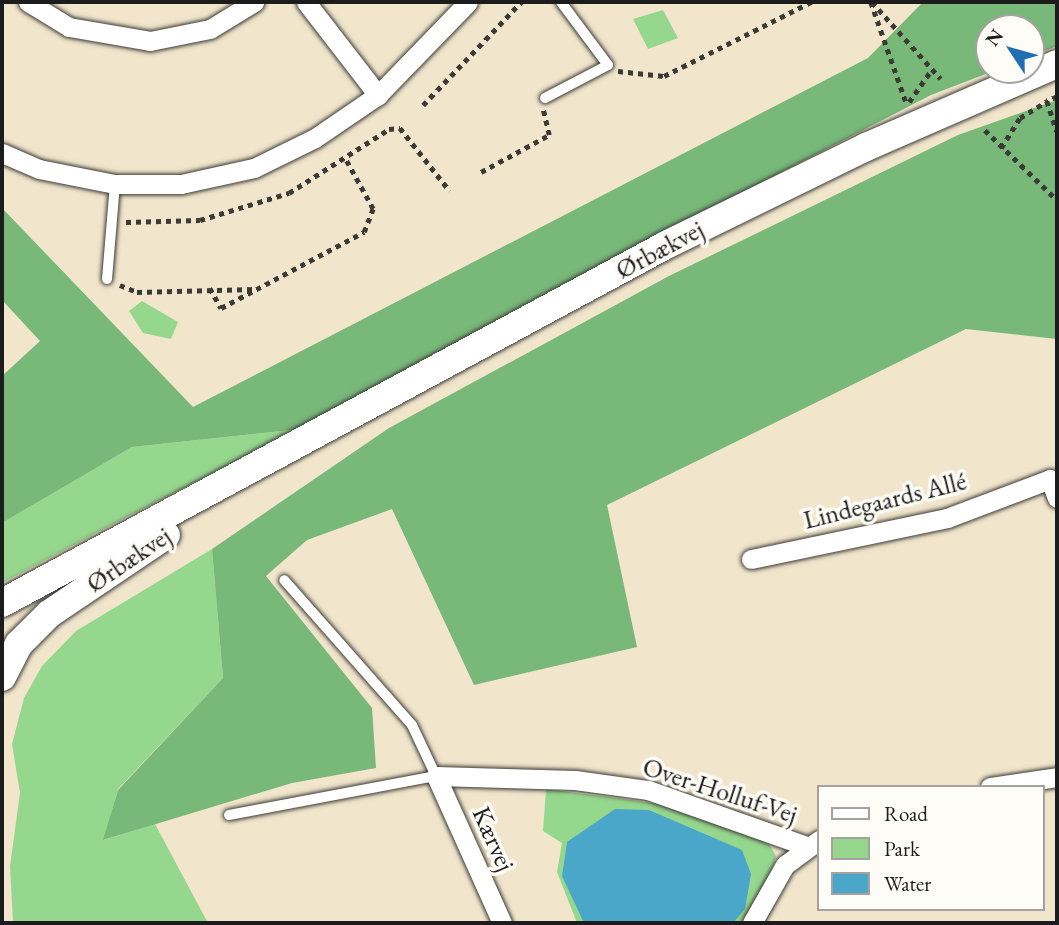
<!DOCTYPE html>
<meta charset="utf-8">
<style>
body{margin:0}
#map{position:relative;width:1059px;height:925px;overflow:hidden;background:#f1e6cc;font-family:"EB Garamond",serif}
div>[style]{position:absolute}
.green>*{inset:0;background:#96d78e}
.forest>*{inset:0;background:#78b879}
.water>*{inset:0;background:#4aa7c9}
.path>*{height:4.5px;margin-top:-2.25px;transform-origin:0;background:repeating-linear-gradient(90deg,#3c3a36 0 5px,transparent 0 10px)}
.roads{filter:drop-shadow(0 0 2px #3c3a36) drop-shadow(0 0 2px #3c3a36)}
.lane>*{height:10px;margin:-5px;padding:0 5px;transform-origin:5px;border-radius:5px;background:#fff}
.street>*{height:19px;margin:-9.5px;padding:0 9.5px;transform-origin:9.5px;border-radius:9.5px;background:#fff}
.secondary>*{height:28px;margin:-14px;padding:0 14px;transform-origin:14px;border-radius:14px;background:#fff}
span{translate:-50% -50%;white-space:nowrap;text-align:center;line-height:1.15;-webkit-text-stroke:7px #fdfcf7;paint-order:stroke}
.street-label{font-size:26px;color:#1c1c1c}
.frame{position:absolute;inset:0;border:4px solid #1c1c1c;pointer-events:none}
.legend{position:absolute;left:817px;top:785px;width:228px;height:126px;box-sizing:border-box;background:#fdfcf7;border:2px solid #a3a29f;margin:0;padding:9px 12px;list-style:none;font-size:21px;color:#1c1c1c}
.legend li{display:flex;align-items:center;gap:14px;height:35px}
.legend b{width:35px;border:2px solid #a3a29f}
.north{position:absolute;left:975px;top:14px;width:70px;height:70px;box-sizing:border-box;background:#fdfcf7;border:2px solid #a3a29f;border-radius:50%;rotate:306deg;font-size:19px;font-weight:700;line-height:28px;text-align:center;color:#1c1c1c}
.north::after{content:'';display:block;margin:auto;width:24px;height:32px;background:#1f6fb2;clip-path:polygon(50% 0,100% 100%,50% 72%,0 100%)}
</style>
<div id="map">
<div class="green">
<i style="clip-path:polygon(663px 10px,678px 38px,648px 49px,633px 19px)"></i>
<i style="clip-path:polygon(142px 301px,178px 322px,171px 339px,143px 333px,129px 311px)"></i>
<i style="clip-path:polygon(300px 429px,130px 515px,2px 583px,2px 523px,132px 447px)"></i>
<i style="clip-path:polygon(212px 549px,223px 678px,118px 789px,104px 840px,155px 824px,208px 923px,13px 923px,10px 866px,20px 793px,12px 744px,24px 698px,42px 666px,76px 631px)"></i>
<i style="clip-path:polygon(546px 789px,661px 804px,768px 842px,776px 856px,772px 871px,742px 923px,577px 923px,557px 872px,562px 843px,543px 831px)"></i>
</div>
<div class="forest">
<i style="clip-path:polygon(923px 2px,1057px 2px,1057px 46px,1031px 56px,1031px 28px,989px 28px,989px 70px,996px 70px,931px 95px,553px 290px,300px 429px,132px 447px,2px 523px,2px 376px,40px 341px,2px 300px,2px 208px,193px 407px,868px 58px)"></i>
<i style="clip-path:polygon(1057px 100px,1057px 339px,966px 329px,607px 505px,637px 647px,474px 685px,392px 509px,307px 540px,266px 576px,372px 708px,376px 768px,292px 783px,103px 840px,118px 790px,223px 678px,212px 549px,389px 428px,669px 276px,958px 135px)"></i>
</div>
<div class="water">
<i style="clip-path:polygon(615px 809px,649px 810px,742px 850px,751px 874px,745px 909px,733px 923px,584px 923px,562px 876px,567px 842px)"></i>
</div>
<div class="path">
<i style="left:871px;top:2px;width:109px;rotate:70.7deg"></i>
<i style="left:872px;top:2px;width:103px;rotate:48.1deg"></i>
<i style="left:618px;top:71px;width:46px;rotate:6.2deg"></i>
<i style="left:664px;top:76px;width:165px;rotate:-26.7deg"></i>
<i style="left:1057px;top:97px;width:11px;rotate:158deg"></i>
<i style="left:1047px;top:101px;width:32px;rotate:72deg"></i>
<i style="left:909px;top:102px;width:38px;rotate:-55deg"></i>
<i style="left:423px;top:105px;width:142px;rotate:-46.4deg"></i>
<i style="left:985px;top:130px;width:100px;rotate:44.2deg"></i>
<i style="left:1001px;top:148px;width:36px;rotate:-58deg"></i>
<i style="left:1020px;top:118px;width:32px;rotate:-32deg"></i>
<i style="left:481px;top:172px;width:77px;rotate:-28.6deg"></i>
<i style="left:549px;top:135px;width:26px;rotate:-103deg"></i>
<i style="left:126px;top:222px;width:74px;rotate:-1.5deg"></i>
<i style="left:200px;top:220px;width:93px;rotate:-16.9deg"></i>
<i style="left:289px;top:193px;width:119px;rotate:-32.6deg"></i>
<i style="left:389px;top:129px;width:11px;rotate:-5deg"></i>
<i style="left:400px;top:128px;width:80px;rotate:51.6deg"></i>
<i style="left:120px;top:285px;width:18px;rotate:22deg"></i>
<i style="left:137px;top:292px;width:119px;rotate:-1.4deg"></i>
<i style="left:210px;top:288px;width:23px;rotate:61deg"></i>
<i style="left:221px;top:308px;width:162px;rotate:-28deg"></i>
<i style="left:364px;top:232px;width:25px;rotate:-69deg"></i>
<i style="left:373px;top:209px;width:56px;rotate:-118.9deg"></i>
</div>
<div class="roads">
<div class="lane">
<i style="left:545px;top:98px;width:71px;rotate:-27.6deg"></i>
<i style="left:608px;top:65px;width:79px;rotate:-126.7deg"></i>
<i style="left:107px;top:279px;width:95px;rotate:-85.2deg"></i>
<i style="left:229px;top:815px;width:211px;rotate:-10.7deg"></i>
<i style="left:436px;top:776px;width:56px;rotate:-115.2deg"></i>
<i style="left:412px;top:725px;width:193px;rotate:-131.4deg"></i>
</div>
<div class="street">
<i style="left:28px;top:2px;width:48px;rotate:31.4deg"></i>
<i style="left:69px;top:27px;width:82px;rotate:9.8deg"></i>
<i style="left:150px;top:41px;width:61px;rotate:-11.3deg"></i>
<i style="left:210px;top:29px;width:52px;rotate:-31.5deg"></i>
<i style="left:306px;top:2px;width:118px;rotate:52.3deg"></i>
<i style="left:2px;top:153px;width:40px;rotate:23.4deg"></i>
<i style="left:39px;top:169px;width:77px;rotate:11.2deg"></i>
<i style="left:115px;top:184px;width:66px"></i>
<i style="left:181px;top:184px;width:75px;rotate:-12.4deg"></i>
<i style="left:254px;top:168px;width:68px;rotate:-26.2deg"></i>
<i style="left:315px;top:138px;width:76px;rotate:-34.3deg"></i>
<i style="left:378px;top:95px;width:129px;rotate:-45.9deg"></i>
<i style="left:751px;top:559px;width:200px;rotate:-11.8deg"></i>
<i style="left:947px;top:518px;width:110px;rotate:-20.7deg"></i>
<i style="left:1050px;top:479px;width:20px;rotate:70deg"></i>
<i style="left:990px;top:787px;width:68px;rotate:-8.5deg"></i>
<i style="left:502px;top:923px;width:161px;rotate:-114.2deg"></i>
<i style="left:436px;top:776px;width:139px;rotate:1.6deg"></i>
<i style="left:575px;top:780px;width:74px;rotate:7.8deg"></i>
<i style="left:648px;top:790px;width:168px;rotate:19.5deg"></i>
<i style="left:752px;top:923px;width:67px;rotate:-60.4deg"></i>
<i style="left:785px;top:865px;width:42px;rotate:-36.3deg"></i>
</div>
<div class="secondary">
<i style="left:2px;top:603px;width:754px;rotate:-28.33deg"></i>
<i style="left:666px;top:245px;width:223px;rotate:-26.1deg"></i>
<i style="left:866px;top:147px;width:208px;rotate:-23.5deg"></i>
<i style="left:2px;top:677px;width:37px;rotate:-63deg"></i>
<i style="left:19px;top:644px;width:42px;rotate:-45deg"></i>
<i style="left:49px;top:614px;width:141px;rotate:-34deg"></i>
</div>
</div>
<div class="street-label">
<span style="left:660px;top:250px;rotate:-28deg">Ørbækvej</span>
<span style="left:885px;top:501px;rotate:-14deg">Lindegaards Allé</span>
<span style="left:129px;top:560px;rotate:-34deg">Ørbækvej</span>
<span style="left:720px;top:791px;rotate:18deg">Over-Holluf-Vej</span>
<span style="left:493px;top:839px;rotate:66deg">Kærvej</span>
</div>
<div class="frame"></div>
<ul class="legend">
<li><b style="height:9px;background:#fff"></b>Road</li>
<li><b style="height:19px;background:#96d78e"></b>Park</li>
<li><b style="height:19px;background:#4aa7c9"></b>Water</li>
</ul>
<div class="north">N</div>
</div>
